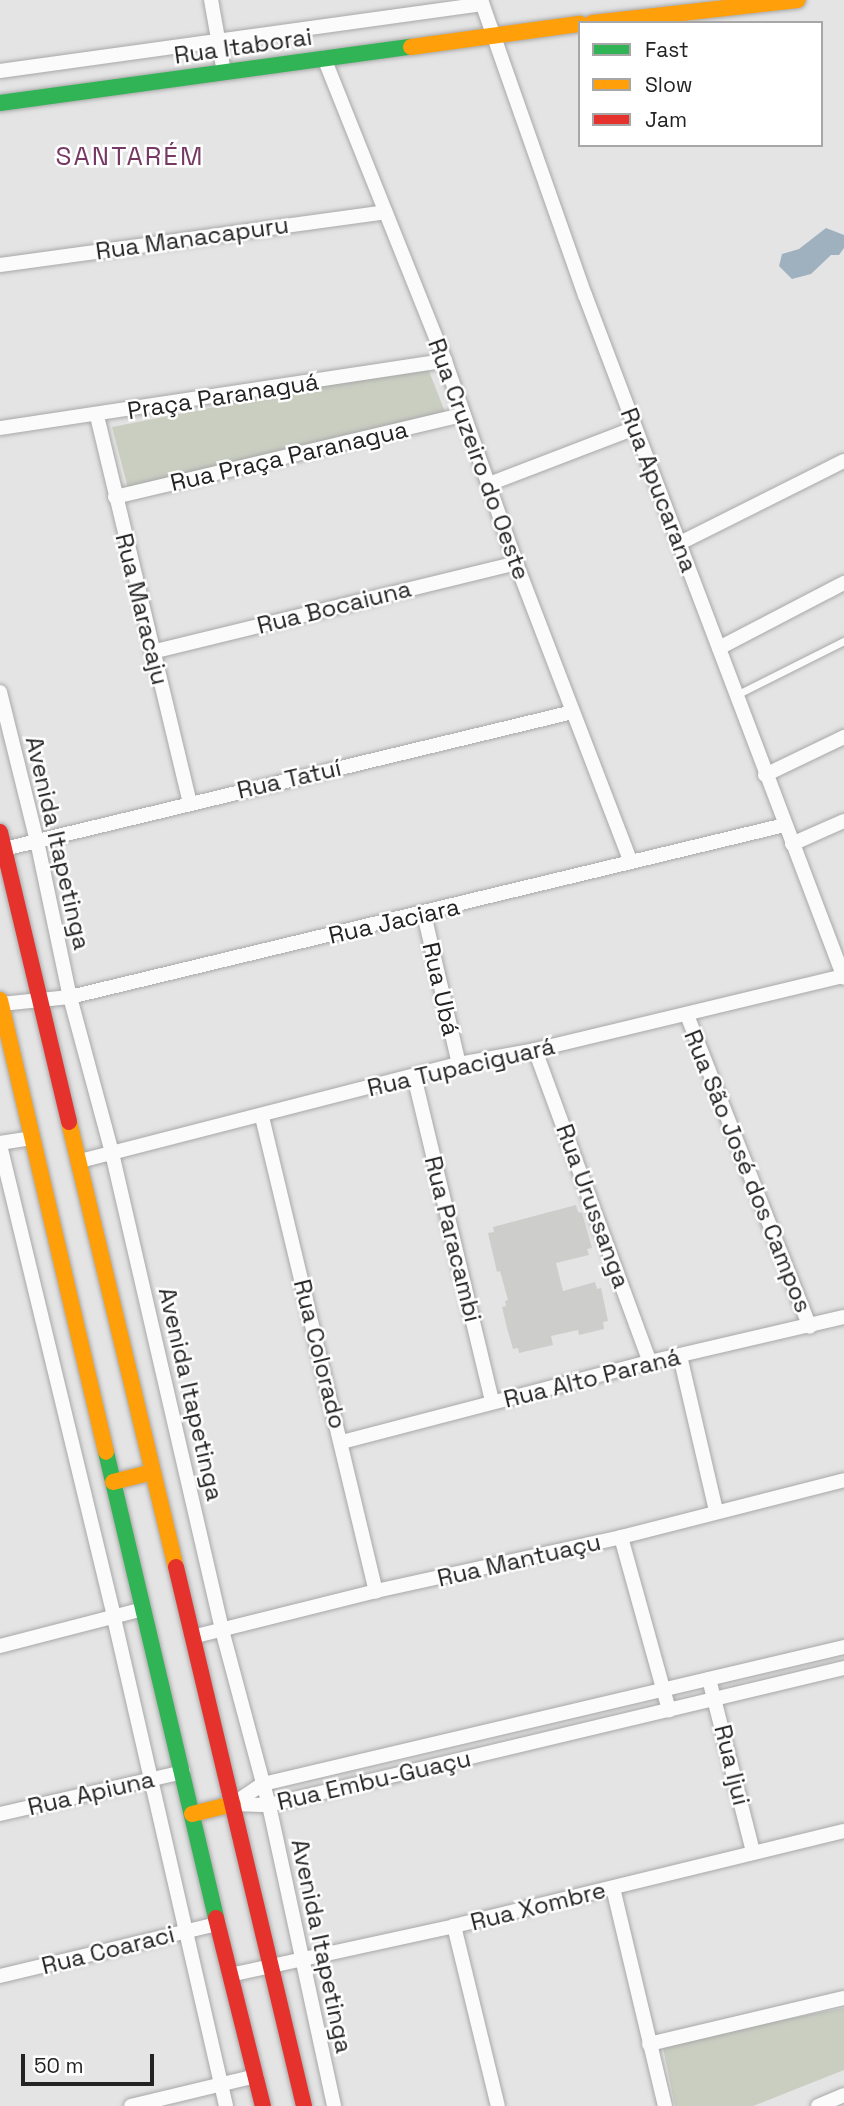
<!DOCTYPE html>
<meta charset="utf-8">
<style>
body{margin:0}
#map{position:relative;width:844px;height:2106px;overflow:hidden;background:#e4e4e4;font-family:"Space Grotesk",sans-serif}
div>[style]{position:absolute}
.green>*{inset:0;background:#cacec1}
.water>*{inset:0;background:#9fb1bf}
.building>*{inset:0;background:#cdcdcc}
.roads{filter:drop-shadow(0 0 2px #a8a8a9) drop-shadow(0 0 2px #a8a8a9)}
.lane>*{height:7px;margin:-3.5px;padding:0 3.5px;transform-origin:3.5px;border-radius:3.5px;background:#fbfbfb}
.street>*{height:14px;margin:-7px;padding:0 7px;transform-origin:7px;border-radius:7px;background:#fbfbfb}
.fast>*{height:16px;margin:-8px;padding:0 8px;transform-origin:8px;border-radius:8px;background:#30b455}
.slow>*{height:16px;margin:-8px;padding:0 8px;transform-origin:8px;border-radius:8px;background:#ff9f0a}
.jam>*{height:16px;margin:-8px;padding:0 8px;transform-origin:8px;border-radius:8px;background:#e5322d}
span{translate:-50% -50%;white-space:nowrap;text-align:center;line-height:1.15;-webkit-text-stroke:5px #fff;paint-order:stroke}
.street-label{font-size:24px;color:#232324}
.neighbourhood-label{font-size:26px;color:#753963;letter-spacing:2px}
.legend{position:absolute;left:578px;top:21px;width:245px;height:126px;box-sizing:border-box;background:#fff;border:2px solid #a7a7a7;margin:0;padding:9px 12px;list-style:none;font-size:21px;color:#232324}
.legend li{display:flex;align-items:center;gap:14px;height:35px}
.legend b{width:35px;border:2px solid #a7a7a7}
.scale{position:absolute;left:21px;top:2054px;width:133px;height:32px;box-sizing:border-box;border:4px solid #232324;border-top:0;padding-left:9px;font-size:21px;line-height:24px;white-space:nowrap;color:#232324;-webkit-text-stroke:5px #fff;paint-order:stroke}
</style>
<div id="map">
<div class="green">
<i style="clip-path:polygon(427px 366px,445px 412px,129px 492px,112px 427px)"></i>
<i style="clip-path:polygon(844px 2008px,844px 2070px,753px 2106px,675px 2106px,662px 2043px)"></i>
</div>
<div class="water">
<i style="clip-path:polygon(826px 228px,844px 235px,844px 248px,839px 255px,831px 255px,811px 274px,792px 279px,779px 266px,782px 254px,799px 249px)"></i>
</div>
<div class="building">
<i style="clip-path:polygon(576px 1205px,578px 1212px,582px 1213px,592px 1248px,587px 1249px,589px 1255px,556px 1263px,563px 1291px,595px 1282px,597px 1289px,601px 1288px,608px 1321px,603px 1322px,604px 1329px,579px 1335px,578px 1330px,551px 1336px,553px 1345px,519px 1353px,518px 1348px,513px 1349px,507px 1328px,502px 1307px,506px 1306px,505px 1301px,508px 1300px,500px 1271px,497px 1272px,488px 1233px,494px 1232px,493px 1227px)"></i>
</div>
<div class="roads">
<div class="lane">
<i style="left:736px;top:695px;width:121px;rotate:-26.6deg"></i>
</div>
<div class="street">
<i style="left:211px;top:0;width:73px;rotate:79.8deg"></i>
<i style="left:481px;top:0;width:313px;rotate:70.6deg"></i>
<i style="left:585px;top:295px;width:730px;rotate:69.23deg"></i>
<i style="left:324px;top:58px;width:326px;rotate:68.2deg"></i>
<i style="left:445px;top:361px;width:214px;rotate:70.6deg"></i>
<i style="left:516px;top:563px;width:320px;rotate:69deg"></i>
<i style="left:0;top:71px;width:487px;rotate:-7.9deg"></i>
<i style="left:0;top:265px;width:389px;rotate:-7.8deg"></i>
<i style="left:97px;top:416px;width:397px;rotate:76.5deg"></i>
<i style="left:0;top:428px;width:450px;rotate:-8.6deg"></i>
<i style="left:489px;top:484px;width:156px;rotate:-21deg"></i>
<i style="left:115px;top:497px;width:358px;rotate:-13.3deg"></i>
<i style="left:680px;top:543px;width:183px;rotate:-26.6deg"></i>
<i style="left:719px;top:648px;width:141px;rotate:-27.5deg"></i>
<i style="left:152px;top:652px;width:375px;rotate:-13.7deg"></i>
<i style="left:0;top:692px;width:154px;rotate:76.1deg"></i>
<i style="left:37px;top:841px;width:159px;rotate:78.1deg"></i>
<i style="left:70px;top:997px;width:162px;rotate:74.9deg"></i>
<i style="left:112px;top:1153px;width:490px;rotate:77deg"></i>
<i style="left:222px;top:1630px;width:181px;rotate:75deg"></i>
<i style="left:269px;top:1805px;width:308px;rotate:77.8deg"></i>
<i style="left:765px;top:775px;width:88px;rotate:-25.7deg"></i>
<i style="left:792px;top:844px;width:57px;rotate:-23.9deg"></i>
<i style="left:4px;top:849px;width:585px;rotate:-13.54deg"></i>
<i style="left:424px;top:914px;width:154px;rotate:76.9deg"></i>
<i style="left:1px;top:1004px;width:69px;rotate:-5.8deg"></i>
<i style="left:70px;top:997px;width:735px;rotate:-13.53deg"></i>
<i style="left:687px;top:1015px;width:335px;rotate:68.5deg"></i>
<i style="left:535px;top:1050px;width:333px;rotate:69.8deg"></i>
<i style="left:414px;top:1076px;width:335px;rotate:76.5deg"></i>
<i style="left:262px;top:1117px;width:488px;rotate:76.5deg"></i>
<i style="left:0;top:1143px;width:30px;rotate:-9deg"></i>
<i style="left:0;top:1145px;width:487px;rotate:76.4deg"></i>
<i style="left:114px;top:1618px;width:501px;rotate:77.07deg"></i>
<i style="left:80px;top:1161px;width:391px;rotate:-14.4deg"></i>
<i style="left:459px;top:1064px;width:77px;rotate:-10.4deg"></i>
<i style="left:535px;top:1050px;width:317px;rotate:-13.5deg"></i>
<i style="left:680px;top:1356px;width:159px;rotate:76.9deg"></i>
<i style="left:342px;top:1442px;width:318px;rotate:-14.6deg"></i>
<i style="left:650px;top:1362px;width:199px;rotate:-13.1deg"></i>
<i style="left:621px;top:1537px;width:180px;rotate:74.5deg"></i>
<i style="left:192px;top:1637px;width:190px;rotate:-14deg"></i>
<i style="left:376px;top:1591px;width:251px;rotate:-12.4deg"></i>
<i style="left:621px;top:1537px;width:230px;rotate:-14.3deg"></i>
<i style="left:0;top:1646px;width:148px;rotate:-14.5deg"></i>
<i style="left:709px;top:1679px;width:178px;rotate:75.7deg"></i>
<i style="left:233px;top:1804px;width:36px;rotate:-34deg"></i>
<i style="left:263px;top:1784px;width:597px;rotate:-13.27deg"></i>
<i style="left:233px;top:1804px;width:36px;rotate:2deg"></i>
<i style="left:269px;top:1805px;width:591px;rotate:-13.4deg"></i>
<i style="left:0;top:1814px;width:188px;rotate:-12.9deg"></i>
<i style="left:613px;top:1888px;width:224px;rotate:76.6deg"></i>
<i style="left:454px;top:1926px;width:185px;rotate:76.3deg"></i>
<i style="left:230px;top:1975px;width:229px;rotate:-12.3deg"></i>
<i style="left:454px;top:1926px;width:401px;rotate:-13.7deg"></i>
<i style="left:0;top:1976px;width:223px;rotate:-13.5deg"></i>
<i style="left:649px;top:2044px;width:200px;rotate:-13.3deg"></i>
<i style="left:131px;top:2106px;width:129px;rotate:-13.5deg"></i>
<i style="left:818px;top:2106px;width:28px;rotate:-23deg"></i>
</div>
<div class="fast">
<i style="left:0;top:103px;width:415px;rotate:-7.8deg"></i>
<i style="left:106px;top:1452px;width:479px;rotate:76.7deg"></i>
</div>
<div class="slow">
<i style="left:592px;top:23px;width:207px;rotate:-6.4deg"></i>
<i style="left:411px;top:47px;width:171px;rotate:-7.8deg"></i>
<i style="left:0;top:1000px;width:464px;rotate:76.8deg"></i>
<i style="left:69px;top:1122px;width:458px;rotate:76.5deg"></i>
<i style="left:113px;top:1482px;width:41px;rotate:-14deg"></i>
<i style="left:192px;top:1814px;width:42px;rotate:-13.7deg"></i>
</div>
<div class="jam">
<i style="left:0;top:832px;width:298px;rotate:76.6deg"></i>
<i style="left:176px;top:1567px;width:554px;rotate:76.64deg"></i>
<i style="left:216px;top:1918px;width:194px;rotate:76deg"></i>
</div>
</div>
<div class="street-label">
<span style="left:243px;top:46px;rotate:-8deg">Rua Itaborai</span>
<span style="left:192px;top:238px;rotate:-8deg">Rua Manacapuru</span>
<span style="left:223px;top:396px;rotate:-9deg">Praça Paranaguá</span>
<span style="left:289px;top:456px;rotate:-13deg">Rua Praça Paranagua</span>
<span style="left:479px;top:459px;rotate:70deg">Rua Cruzeiro do Oeste</span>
<span style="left:659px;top:490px;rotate:69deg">Rua Apucarana</span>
<span style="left:334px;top:607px;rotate:-14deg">Rua Bocaiuna</span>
<span style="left:142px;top:609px;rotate:76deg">Rua Maracaju</span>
<span style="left:289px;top:779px;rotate:-13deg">Rua Tatuí</span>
<span style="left:58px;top:843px;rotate:77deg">Avenida Itapetinga</span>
<span style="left:394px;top:921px;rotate:-13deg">Rua Jaciara</span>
<span style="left:441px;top:989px;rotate:77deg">Rua Ubá</span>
<span style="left:461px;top:1067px;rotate:-13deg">Rua Tupaciguará</span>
<span style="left:748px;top:1171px;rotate:68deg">Rua São José dos Campos</span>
<span style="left:593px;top:1206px;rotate:70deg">Rua Urussanga</span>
<span style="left:453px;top:1239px;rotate:76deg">Rua Paracambi</span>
<span style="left:320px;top:1354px;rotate:76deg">Rua Colorado</span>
<span style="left:592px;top:1378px;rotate:-14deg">Rua Alto Paraná</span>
<span style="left:191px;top:1394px;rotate:77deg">Avenida Itapetinga</span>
<span style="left:519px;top:1560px;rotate:-13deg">Rua Mantuaçu</span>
<span style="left:732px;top:1765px;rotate:76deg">Rua Ijui</span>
<span style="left:374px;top:1780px;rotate:-13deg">Rua Embu-Guaçu</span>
<span style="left:91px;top:1793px;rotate:-13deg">Rua Apiuna</span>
<span style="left:538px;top:1906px;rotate:-14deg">Rua Xombre</span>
<span style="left:322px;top:1946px;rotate:78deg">Avenida Itapetinga</span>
<span style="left:108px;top:1950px;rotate:-14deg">Rua Coaraci</span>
</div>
<div class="neighbourhood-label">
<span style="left:130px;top:157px">SANTARÉM</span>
</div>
<ul class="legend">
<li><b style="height:9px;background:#30b455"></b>Fast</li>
<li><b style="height:9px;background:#ff9f0a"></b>Slow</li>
<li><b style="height:9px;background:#e5322d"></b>Jam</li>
</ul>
<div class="scale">50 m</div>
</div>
